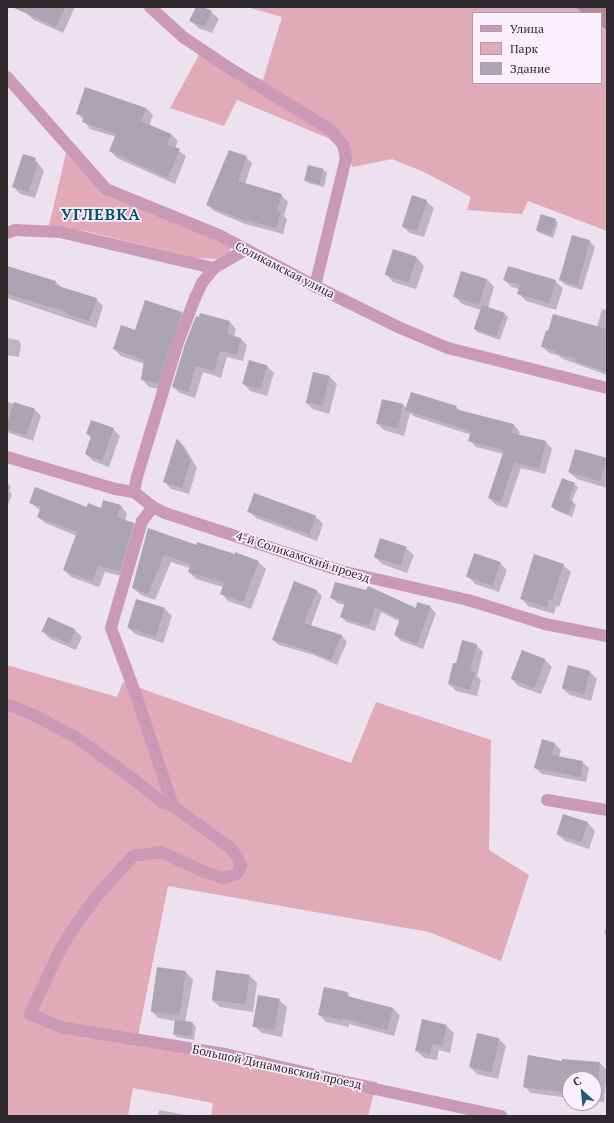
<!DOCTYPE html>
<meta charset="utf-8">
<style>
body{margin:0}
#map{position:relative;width:614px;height:1123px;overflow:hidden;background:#eee1ef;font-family:"PT Serif",serif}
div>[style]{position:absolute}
.green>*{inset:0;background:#e0aab8}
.shadow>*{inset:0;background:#0003}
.building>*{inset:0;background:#aaa4b3;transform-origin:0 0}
.minor>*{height:12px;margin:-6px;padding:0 6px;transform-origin:6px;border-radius:6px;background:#ca99b6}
span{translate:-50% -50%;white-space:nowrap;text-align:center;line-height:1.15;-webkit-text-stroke:3.5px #fbeffc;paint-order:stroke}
.street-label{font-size:12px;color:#2c282d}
.district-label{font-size:16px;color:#00526c;font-weight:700;letter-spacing:1px}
.frame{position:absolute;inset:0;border:8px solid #2c282d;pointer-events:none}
.legend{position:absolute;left:472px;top:12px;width:130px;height:72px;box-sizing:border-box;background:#fbeffc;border:1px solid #a89fa9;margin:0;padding:5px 7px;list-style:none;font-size:12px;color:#2c282d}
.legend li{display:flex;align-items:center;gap:8px;height:20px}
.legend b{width:20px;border:1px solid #a89fa9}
.north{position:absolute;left:562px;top:1071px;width:40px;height:40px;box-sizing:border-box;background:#fbeffc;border:1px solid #a89fa9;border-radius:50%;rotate:333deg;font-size:11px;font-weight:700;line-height:16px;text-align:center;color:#2c282d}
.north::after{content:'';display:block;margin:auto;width:14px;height:18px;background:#205d75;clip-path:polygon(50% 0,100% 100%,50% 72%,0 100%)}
</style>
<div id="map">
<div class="green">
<i style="clip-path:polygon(evenodd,247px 7px,607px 7px,607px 231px,528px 201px,522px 214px,467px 210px,471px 197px,424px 172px,392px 159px,353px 167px,339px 148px,328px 138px,237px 100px,224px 126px,170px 108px,200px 53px,263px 80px,282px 17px,247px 7px,473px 13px,601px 13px,601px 83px,473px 83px,473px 13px)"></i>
<i style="clip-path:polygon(66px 153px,104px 192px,231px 247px,229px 254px,216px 259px,196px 258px,85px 231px,60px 228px,48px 230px)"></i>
<i style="clip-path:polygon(7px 665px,117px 697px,123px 682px,351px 763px,376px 702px,491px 740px,489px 850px,529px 875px,501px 961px,429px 932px,168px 886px,138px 1036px,377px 1082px,368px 1116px,211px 1116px,213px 1103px,133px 1088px,128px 1116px,7px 1116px)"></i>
</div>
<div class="shadow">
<i style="clip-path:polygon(29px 7px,75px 7px,63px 33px,34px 20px,26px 13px)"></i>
<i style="clip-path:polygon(197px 7px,211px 12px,219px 19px,212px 33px,198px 28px,191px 21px)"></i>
<i style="clip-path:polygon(575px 7px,607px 7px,607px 28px,606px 29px,601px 26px,601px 13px,583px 13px)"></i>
<i style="clip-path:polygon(146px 108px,153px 115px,149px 126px,171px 134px,178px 141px,175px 148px,186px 156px,175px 184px,117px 158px,110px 151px,116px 137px,90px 129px,78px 113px)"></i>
<i style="clip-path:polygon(246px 157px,252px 163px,245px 184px,281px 195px,288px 202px,284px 216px,287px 219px,283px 234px,245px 224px,214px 211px,208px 205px)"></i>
<i style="clip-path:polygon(35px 159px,44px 171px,35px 198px,20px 194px,13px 186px)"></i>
<i style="clip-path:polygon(309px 166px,324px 170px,327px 173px,324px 187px,308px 183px,305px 180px)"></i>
<i style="clip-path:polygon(426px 201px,434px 208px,424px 237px,410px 233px,402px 226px)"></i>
<i style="clip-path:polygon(555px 220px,558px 223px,553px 238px,540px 233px,536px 230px)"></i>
<i style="clip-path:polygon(589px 241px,595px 247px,582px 290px,566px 285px,559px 279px)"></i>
<i style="clip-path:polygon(394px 251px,417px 258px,424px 266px,416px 289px,393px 282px,386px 274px)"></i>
<i style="clip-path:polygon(7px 267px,56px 282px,62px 288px,96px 299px,103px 306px,96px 328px,7px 298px)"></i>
<i style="clip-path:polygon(487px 279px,494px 287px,488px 308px,505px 314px,508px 317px,500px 340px,477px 332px,474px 328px,481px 310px,462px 304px,455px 297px)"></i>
<i style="clip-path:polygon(504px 280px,555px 281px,563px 288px,556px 310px,526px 301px,518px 293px,519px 289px,512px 287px)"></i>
<i style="clip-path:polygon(607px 305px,607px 375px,563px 359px,559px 356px,549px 353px,543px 347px,597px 327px,602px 309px,606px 310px)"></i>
<i style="clip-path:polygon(181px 313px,188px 320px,165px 390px,149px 387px,142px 379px,145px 364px,121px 356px,114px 349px,136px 332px)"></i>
<i style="clip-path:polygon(230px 322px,236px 329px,234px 337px,241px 339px,247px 345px,243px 361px,227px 357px,221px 378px,203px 372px,195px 398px,180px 393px,173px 387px)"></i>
<i style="clip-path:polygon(7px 338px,18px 340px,21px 344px,19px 357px,7px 355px)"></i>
<i style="clip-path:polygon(250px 361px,267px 366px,274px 373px,267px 396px,250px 391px,243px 383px)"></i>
<i style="clip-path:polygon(330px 377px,337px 384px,329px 414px,313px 409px,305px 402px)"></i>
<i style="clip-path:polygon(383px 400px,403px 405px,407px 409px,456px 407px,461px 412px,514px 425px,520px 432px,519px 435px,546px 442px,552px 449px,545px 474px,521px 468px,507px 508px,496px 505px,489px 498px,504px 454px,476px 447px,469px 440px,471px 435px,413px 416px,410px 413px,404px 436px,384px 430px,376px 423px)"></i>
<i style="clip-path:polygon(7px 402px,35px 410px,41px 416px,33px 441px,7px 432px)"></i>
<i style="clip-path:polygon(113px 429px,120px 436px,109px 467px,93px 461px,86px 454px,91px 438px,87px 433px)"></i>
<i style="clip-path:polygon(178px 440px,184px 446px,197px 468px,189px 494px,171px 489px,164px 481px)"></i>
<i style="clip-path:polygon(576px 450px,607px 459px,607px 488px,577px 479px,569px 472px)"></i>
<i style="clip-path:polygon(7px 483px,11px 487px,9px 491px,12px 494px,7px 508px)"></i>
<i style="clip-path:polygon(574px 484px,578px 487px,572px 501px,576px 505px,572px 517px,555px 510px,552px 507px)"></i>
<i style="clip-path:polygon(255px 495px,316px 517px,323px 524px,317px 541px,256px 518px,249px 511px)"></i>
<i style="clip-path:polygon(30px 502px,101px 509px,121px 506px,127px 513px,125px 521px,133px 523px,140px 530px,126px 577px,105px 572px,99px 587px,71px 577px,64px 570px,77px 536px,45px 523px,38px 517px,41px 511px)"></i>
<i style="clip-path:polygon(148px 530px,197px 546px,258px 562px,266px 569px,251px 609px,228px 601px,221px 593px,223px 587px,196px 579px,189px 572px,190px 568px,171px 562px,155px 600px,141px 595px,133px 588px)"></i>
<i style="clip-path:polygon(406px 548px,414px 555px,407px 573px,382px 564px,375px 557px)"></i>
<i style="clip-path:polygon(499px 562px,507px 570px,499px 592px,475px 584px,468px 576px)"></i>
<i style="clip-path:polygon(563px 565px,571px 572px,559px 607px,556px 606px,554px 614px,528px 606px,521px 598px)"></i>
<i style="clip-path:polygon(316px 590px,322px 596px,311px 626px,342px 636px,347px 642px,337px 665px,314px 655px,279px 645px,273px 640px)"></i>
<i style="clip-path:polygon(331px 597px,416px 609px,430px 607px,436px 613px,423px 649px,401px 641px,395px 635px,401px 622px,381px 612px,375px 631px,347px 622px,341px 617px,345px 605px,337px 603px)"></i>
<i style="clip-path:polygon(165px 609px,172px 616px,163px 643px,135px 634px,128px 627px)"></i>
<i style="clip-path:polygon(49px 618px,75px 630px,82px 637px,76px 650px,50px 639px,43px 632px)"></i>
<i style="clip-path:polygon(476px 645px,483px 652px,477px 676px,481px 680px,477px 696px,456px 691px,449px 684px,457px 665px)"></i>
<i style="clip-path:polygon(522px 651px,545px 660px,552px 667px,541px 694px,518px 686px,511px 678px)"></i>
<i style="clip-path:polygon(590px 672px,597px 679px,591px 701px,570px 695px,562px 688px)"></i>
<i style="clip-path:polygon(555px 744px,561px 750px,559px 757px,582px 762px,589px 768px,586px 782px,542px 774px,535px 768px)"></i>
<i style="clip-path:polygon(564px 815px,588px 823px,595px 831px,589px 849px,565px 841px,557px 834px)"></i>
<i style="clip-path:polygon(607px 925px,607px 937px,604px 933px)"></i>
<i style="clip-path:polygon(186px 972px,193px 980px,185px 1022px,192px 1023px,196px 1027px,194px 1040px,177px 1037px,173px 1034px,175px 1021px,158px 1018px,151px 1010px)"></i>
<i style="clip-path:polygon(250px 976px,257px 983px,253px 1012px,220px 1007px,212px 1000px)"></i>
<i style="clip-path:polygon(347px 993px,351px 998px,393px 1008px,400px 1016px,394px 1036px,349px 1024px,349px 1027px,326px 1022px,319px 1014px)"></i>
<i style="clip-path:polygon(279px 1000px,287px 1007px,282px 1037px,262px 1033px,254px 1026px)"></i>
<i style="clip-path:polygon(446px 1026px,454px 1033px,450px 1053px,439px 1050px,437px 1060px,424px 1058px,416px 1050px)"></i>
<i style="clip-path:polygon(499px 1039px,506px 1046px,498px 1079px,477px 1074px,470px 1067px)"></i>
<i style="clip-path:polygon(563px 1060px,600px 1063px,607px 1070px,604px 1102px,594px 1101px,594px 1079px,570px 1079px,570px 1098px,531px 1093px,524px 1086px,563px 1062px)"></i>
<i style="clip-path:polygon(159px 1110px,186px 1115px,187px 1116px,158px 1116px)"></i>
</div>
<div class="building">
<i style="clip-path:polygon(12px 7px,65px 7px,56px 27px)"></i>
<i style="clip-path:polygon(196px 7px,203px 7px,212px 11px,205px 27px,189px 21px)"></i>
<i style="clip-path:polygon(85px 87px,146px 108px,141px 121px,171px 134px,167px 144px,180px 149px,168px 178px,109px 151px,116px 134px,82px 122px,84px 116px,76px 114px)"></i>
<i style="clip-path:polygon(229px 150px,247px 156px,238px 181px,282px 194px,277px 211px,281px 212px,276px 228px,238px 218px,206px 205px)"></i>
<i style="clip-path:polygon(23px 154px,36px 158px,34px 162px,38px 163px,28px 192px,12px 187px)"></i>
<i style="left:308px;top:165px;width:16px;height:16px;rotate:14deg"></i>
<i style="left:412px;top:195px;width:16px;height:33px;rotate:18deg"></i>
<i style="left:541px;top:214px;width:16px;height:17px;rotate:18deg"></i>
<i style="left:572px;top:235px;width:19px;height:47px;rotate:16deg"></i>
<i style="left:393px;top:249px;width:25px;height:27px;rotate:18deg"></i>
<i style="clip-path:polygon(7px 266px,56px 281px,55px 285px,97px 298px,89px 321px,66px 314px,67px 312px,7px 294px)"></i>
<i style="clip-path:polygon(508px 266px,556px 280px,549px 303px,517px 294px,520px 285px,503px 280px)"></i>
<i style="left:461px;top:271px;width:27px;height:27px;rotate:17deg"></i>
<i style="clip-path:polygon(145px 300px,182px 312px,158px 383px,141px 380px,144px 360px,113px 349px,121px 325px,135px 330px)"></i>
<i style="left:482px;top:305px;width:24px;height:25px;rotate:19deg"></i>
<i style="clip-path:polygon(200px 313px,230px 321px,227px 334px,241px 338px,237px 355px,220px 351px,214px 371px,196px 366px,188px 392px,172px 387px,185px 344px,196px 316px,199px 317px)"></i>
<i style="clip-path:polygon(553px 314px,607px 329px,607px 372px,575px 361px,576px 359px,555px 353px,556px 351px,541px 347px,546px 330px,548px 331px)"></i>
<i style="left:249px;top:360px;width:19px;height:25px;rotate:16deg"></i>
<i style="left:313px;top:372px;width:17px;height:31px;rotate:13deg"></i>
<i style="clip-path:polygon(411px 392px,457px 406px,455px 409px,514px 424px,512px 433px,546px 441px,539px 469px,514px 462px,501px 502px,488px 498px,504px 450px,468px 441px,471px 431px,405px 410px)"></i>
<i style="left:382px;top:399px;width:22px;height:25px;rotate:13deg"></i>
<i style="left:14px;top:402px;width:22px;height:28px;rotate:18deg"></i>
<i style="clip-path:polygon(91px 420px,114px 428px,102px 461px,85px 454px,91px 436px,86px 434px)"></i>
<i style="clip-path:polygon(177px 438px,191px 460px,182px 488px,163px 482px)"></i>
<i style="left:575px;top:449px;width:33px;height:24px;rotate:16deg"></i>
<i style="clip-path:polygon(562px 478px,575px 483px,569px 499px,573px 501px,568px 514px,551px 507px)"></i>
<i style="clip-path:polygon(35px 487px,87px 507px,88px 503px,101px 508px,103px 500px,121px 505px,117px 517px,134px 523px,120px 571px,98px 566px,92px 581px,63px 570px,77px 532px,37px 517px,41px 507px,29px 503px)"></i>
<i style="left:254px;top:493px;width:66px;height:20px;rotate:20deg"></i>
<i style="clip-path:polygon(148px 528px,197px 545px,197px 542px,235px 554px,235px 552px,259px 561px,243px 602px,220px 594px,224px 583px,188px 572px,191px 564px,164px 555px,148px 594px,132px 588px)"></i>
<i style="left:380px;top:538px;width:28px;height:20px;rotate:18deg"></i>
<i style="left:474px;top:553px;width:28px;height:25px;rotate:19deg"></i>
<i style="clip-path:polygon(534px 554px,564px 564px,552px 600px,549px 599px,547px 607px,520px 599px)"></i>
<i style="clip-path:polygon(294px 581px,317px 590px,304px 623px,342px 635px,331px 660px,307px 650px,272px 640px)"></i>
<i style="clip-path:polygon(335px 582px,366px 590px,368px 586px,416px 608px,417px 602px,431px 606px,417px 644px,394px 635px,400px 619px,375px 607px,369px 626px,340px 617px,345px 602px,330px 598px)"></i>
<i style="left:136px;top:599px;width:30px;height:30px;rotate:17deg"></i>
<i style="left:48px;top:617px;width:30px;height:16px;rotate:24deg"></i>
<i style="clip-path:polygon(462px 640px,477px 644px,470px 671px,475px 672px,470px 690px,448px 684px,453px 663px,456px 663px)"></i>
<i style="left:522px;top:650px;width:25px;height:31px;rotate:21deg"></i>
<i style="left:568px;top:665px;width:23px;height:24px;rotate:15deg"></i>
<i style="clip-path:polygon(542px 739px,555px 743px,552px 755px,583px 761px,580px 777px,534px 768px)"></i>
<i style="left:563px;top:814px;width:26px;height:21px;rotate:18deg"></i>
<i style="left:157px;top:967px;width:29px;height:45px;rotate:8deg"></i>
<i style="left:216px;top:970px;width:34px;height:30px;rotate:8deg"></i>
<i style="clip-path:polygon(324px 987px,348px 992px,347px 996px,393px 1008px,387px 1030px,342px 1018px,342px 1020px,318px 1015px)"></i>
<i style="left:258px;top:995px;width:22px;height:32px;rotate:10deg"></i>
<i style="clip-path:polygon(422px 1019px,447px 1025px,442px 1046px,432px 1044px,430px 1054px,415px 1051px)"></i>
<i style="left:175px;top:1020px;width:18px;height:14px;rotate:6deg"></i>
<i style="left:477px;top:1033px;width:23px;height:35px;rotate:13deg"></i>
<i style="clip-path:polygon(528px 1055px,562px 1061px,562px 1059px,600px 1062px,597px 1096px,594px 1095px,594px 1079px,570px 1079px,570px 1093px,523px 1087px)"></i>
</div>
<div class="minor">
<i style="left:150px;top:7px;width:45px;rotate:42.3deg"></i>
<i style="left:183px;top:37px;width:58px;rotate:33.7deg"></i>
<i style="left:231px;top:69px;width:119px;rotate:31.5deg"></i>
<i style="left:332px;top:131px;width:18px;rotate:52deg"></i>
<i style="left:343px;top:145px;width:13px;rotate:77deg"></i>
<i style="left:346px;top:158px;width:132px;rotate:103.6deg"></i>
<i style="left:7px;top:77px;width:149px;rotate:48.5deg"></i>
<i style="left:106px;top:189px;width:124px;rotate:22.2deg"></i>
<i style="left:221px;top:236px;width:106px;rotate:28deg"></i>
<i style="left:315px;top:286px;width:93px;rotate:26.3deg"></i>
<i style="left:398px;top:327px;width:54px;rotate:22.8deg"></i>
<i style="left:448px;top:348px;width:164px;rotate:14.1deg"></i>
<i style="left:7px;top:233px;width:9px;rotate:-21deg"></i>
<i style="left:15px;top:230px;width:45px;rotate:2.5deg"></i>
<i style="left:60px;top:232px;width:158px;rotate:13.2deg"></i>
<i style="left:214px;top:268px;width:36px;rotate:-30deg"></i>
<i style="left:7px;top:457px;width:113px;rotate:16.5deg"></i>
<i style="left:115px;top:489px;width:19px;rotate:9deg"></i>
<i style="left:134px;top:492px;width:24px;rotate:38deg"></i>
<i style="left:153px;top:507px;width:13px;rotate:27deg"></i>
<i style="left:165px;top:513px;width:185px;rotate:18.2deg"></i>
<i style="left:341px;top:571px;width:130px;rotate:12.9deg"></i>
<i style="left:468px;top:600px;width:81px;rotate:17.3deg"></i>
<i style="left:545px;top:624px;width:63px;rotate:11deg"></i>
<i style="left:134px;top:492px;width:15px;rotate:-79deg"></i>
<i style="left:137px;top:477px;width:141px;rotate:-73.1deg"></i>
<i style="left:178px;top:342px;width:47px;rotate:-68.9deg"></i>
<i style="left:195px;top:298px;width:17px;rotate:-65deg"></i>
<i style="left:202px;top:283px;width:19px;rotate:-51deg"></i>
<i style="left:153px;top:507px;width:18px;rotate:128deg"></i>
<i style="left:142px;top:521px;width:111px;rotate:106.2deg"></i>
<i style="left:111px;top:628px;width:72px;rotate:69.5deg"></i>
<i style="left:136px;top:695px;width:117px;rotate:71.6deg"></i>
<i style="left:173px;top:806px;width:69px;rotate:36.2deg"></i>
<i style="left:229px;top:847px;width:12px;rotate:48deg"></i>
<i style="left:237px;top:856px;width:11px;rotate:68deg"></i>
<i style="left:241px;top:866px;width:9px;rotate:117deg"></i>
<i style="left:237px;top:874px;width:15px;rotate:164deg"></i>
<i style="left:223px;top:878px;width:19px;rotate:-162deg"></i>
<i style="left:205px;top:872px;width:48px;rotate:-155.6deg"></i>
<i style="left:161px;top:852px;width:28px;rotate:172deg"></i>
<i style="left:133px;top:856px;width:55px;rotate:132.1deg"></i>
<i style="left:96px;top:897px;width:34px;rotate:126deg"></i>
<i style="left:76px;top:925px;width:30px;rotate:123deg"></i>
<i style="left:60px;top:950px;width:71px;rotate:115.1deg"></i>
<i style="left:30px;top:1014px;width:33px;rotate:23deg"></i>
<i style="left:60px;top:1027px;width:167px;rotate:9.3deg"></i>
<i style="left:225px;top:1054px;width:154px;rotate:13.1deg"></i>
<i style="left:375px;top:1089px;width:129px;rotate:12.1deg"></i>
<i style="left:7px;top:704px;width:30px;rotate:23deg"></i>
<i style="left:35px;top:716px;width:44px;rotate:27.1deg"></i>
<i style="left:74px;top:736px;width:67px;rotate:35.8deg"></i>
<i style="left:128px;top:775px;width:45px;rotate:38.7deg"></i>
<i style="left:163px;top:803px;width:10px;rotate:17deg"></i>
<i style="left:547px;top:800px;width:61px;rotate:9.5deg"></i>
</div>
<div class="street-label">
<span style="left:285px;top:270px;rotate:27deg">Соликамская улица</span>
<span style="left:303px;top:557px;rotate:18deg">4-й Соликамский проезд</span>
<span style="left:277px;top:1067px;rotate:12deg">Большой Динамовский проезд</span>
</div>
<div class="district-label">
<span style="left:101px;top:214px">УГЛЕВКА</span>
</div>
<div class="frame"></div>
<ul class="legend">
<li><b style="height:5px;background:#ca99b6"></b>Улица</li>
<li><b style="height:11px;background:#e0aab8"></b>Парк</li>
<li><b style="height:11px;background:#aaa4b3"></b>Здание</li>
</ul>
<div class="north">С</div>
</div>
